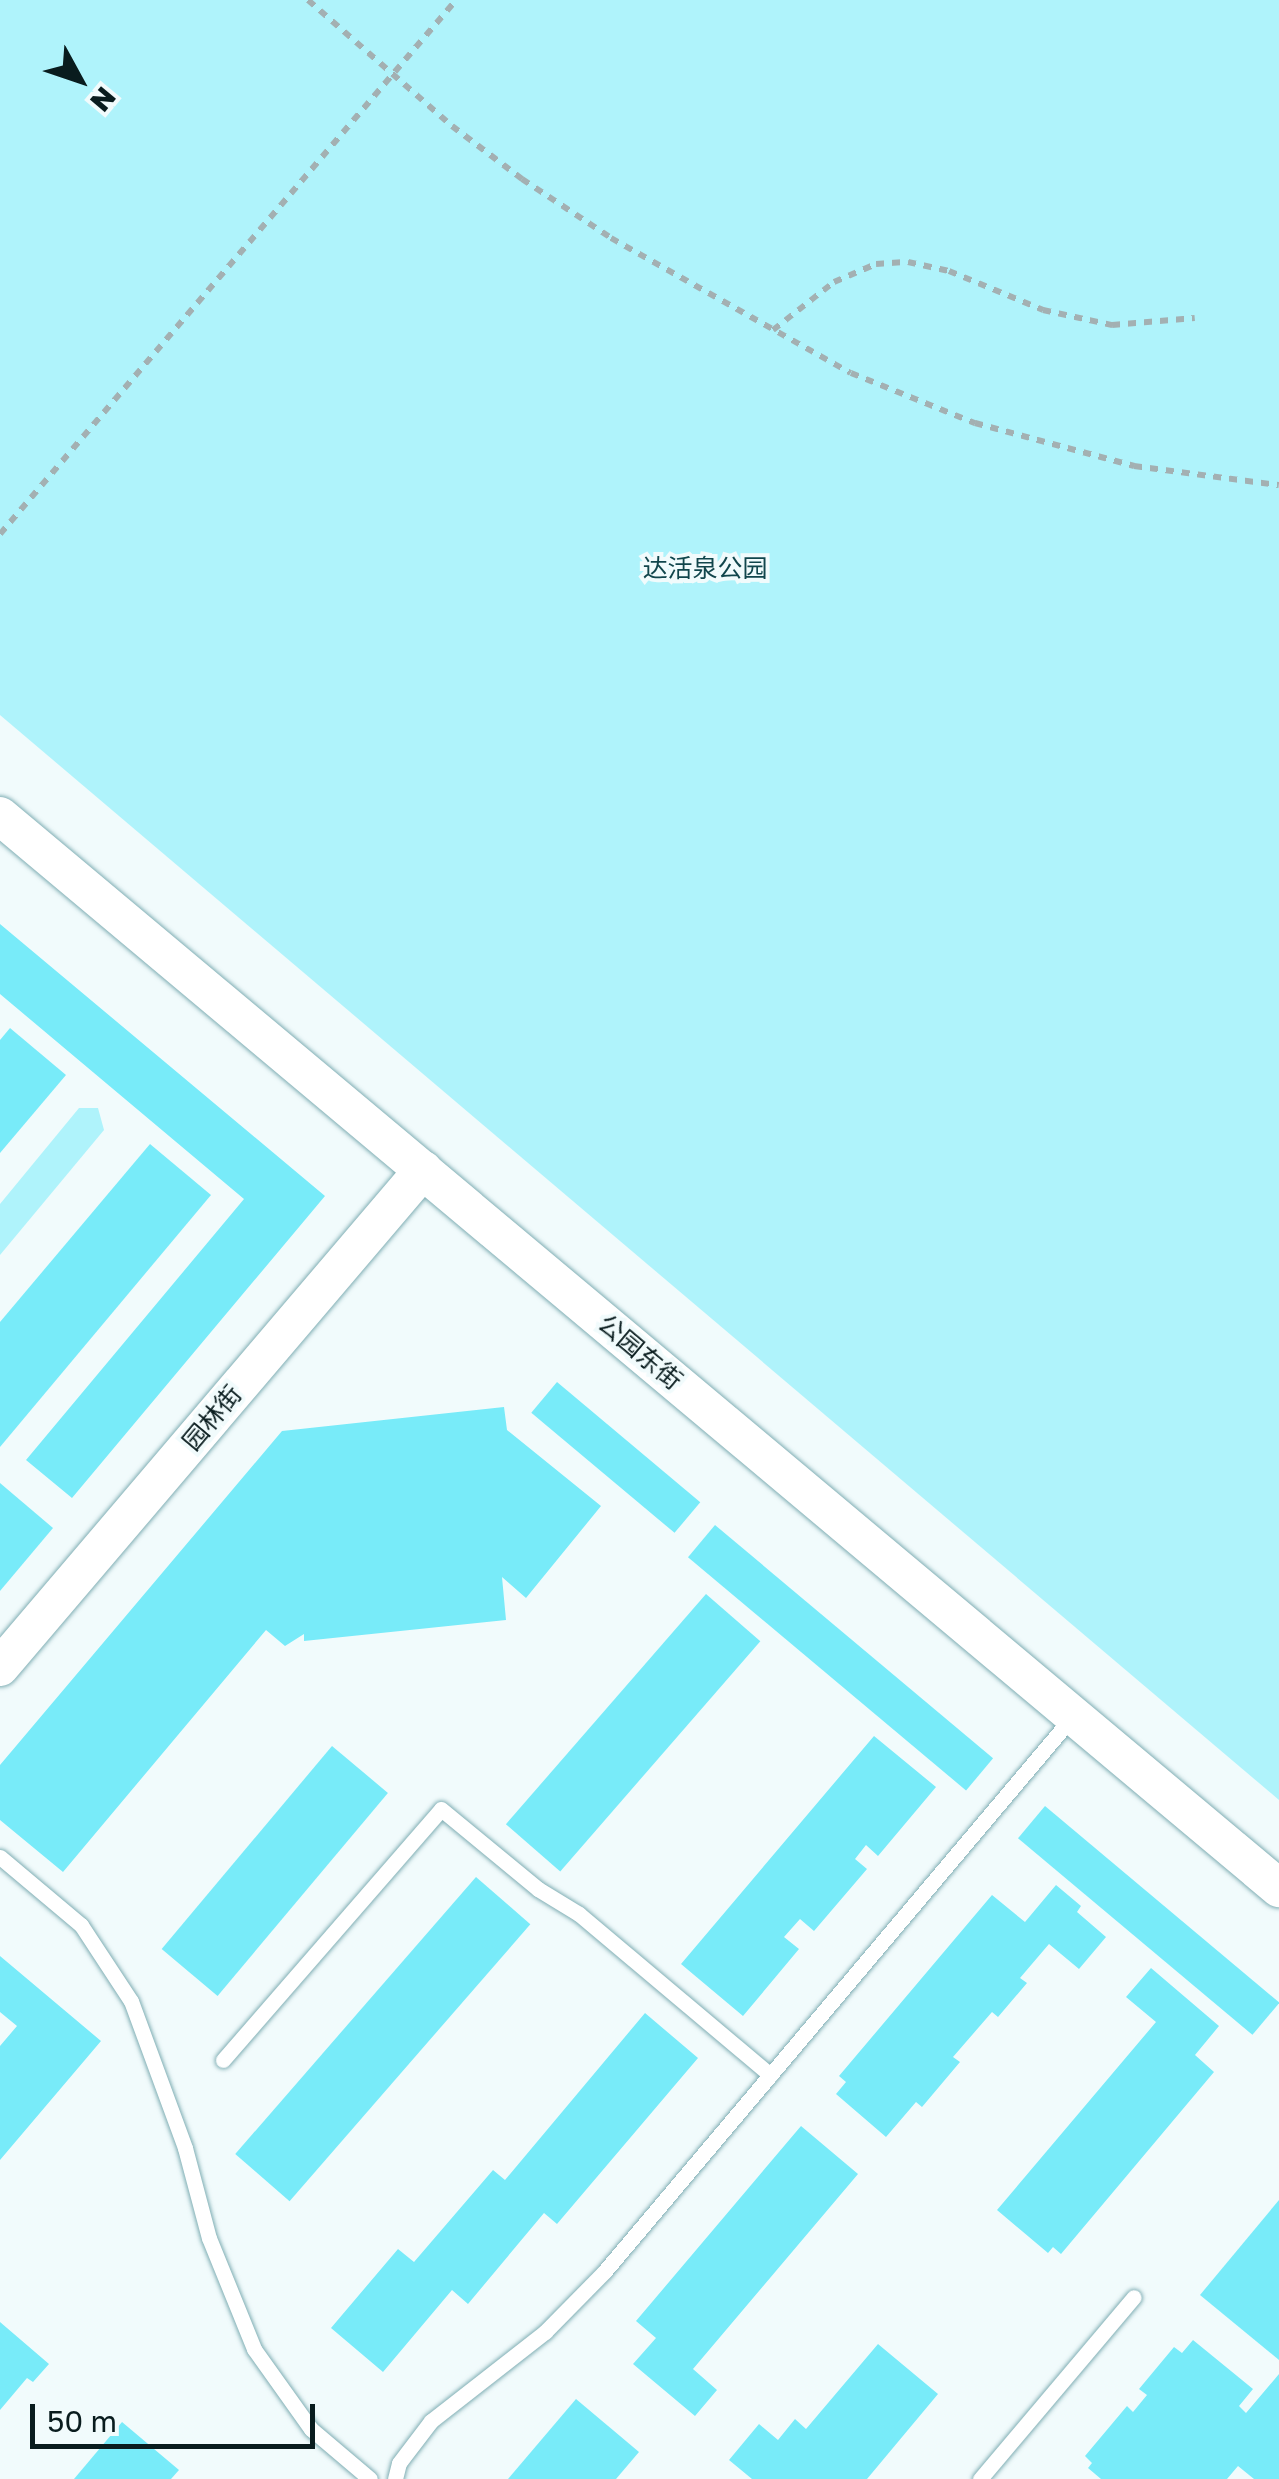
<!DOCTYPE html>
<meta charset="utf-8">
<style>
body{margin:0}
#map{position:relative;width:1279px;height:2479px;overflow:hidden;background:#f1fbfc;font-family:"Golos Text","Noto Sans SC",sans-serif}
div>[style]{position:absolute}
.green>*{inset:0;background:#aff3fb}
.building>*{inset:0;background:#78ebf9;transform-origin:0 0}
.path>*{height:6px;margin-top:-3px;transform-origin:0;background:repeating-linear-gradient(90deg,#a3b0b2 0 8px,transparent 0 16px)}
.roads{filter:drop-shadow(0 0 2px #80aeb4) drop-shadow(0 0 2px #80aeb4)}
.service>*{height:15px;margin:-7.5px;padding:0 7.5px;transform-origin:7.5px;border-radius:7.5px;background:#fff}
.tertiary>*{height:38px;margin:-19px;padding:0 19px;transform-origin:19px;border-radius:19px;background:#fff}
span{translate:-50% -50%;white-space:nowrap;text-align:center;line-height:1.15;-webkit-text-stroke:8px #f1fbfc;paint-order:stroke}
.park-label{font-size:25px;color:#11464c}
.street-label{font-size:25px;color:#091c1e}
.north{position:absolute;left:30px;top:30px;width:100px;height:100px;-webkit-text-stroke:8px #f1fbfc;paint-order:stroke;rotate:130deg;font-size:28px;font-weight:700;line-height:40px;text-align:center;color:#091c1e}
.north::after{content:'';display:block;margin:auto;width:35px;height:45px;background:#091c1e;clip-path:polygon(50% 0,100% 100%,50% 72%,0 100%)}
.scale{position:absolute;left:30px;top:2404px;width:285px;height:45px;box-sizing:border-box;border:5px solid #091c1e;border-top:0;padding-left:12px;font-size:30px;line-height:35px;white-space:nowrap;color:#091c1e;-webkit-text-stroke:8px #f1fbfc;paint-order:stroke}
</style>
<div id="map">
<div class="green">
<i style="clip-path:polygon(0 0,1279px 0,1279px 1800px,0 715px)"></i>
<i style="clip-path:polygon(79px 1108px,98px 1108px,104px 1130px,0 1255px,0 1204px)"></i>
</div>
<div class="building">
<i style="clip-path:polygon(0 924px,325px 1196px,72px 1498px,26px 1460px,244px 1199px,0 994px)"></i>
<i style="clip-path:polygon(10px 1028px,66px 1075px,0 1153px,0 1040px)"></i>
<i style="clip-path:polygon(150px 1144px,211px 1195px,0 1447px,0 1322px)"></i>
<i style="left:557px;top:1382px;width:187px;height:40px;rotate:40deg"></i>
<i style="clip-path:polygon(504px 1407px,507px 1430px,601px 1506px,526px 1598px,502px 1577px,506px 1620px,304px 1641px,304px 1634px,285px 1646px,266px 1630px,63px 1872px,0 1820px,0 1765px,282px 1431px)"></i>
<i style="clip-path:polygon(0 1483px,53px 1528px,0 1591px)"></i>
<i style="left:715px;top:1525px;width:363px;height:42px;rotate:40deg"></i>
<i style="left:706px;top:1594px;width:72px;height:305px;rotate:41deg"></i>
<i style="clip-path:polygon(874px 1736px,936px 1787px,878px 1856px,866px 1845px,855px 1859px,867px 1869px,814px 1931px,800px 1919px,784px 1937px,799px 1949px,743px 2016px,681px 1964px)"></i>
<i style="left:332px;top:1746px;width:73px;height:265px;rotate:40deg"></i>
<i style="left:1045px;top:1806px;width:306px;height:42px;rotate:40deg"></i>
<i style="left:476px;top:1877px;width:72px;height:367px;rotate:41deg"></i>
<i style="clip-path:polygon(1056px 1885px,1081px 1906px,1077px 1912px,1106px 1937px,1079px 1969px,1049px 1944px,1020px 1978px,1027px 1983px,998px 2017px,992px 2012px,953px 2057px,960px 2062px,922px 2107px,916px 2102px,886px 2137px,836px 2094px,846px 2082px,839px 2076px,992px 1895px,1025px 1922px)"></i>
<i style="clip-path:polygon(0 1956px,101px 2041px,0 2160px,0 2046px,17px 2026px,0 2012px)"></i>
<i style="clip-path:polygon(1151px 1968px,1219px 2026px,1195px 2055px,1214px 2072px,1061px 2254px,1053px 2247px,1048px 2253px,997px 2210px,1156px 2022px,1126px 1997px)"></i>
<i style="clip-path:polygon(645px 2013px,698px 2058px,557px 2224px,544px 2213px,468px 2304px,452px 2290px,383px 2372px,331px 2328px,398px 2249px,414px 2262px,493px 2170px,505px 2180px)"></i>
<i style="clip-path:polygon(801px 2126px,858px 2174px,693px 2369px,717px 2390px,695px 2416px,633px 2364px,656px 2338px,636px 2321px)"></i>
<i style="clip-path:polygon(1279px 2200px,1279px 2360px,1200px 2295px)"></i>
<i style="clip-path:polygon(0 2322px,49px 2364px,33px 2382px,27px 2378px,0 2410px)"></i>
<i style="clip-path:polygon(1193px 2340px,1253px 2389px,1239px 2406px,1246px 2413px,1279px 2374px,1279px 2479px,1254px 2479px,1238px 2466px,1227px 2479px,1101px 2479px,1088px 2468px,1092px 2463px,1085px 2456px,1127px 2406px,1133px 2412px,1147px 2395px,1139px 2389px,1174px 2347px,1182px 2353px)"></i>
<i style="clip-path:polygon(878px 2344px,938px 2394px,867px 2479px,752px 2479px,729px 2460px,759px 2424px,778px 2440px,795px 2419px,806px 2429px)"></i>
<i style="clip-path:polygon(576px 2399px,639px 2452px,616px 2479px,508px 2479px)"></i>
<i style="clip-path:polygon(122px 2422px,179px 2470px,171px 2479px,74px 2479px)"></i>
</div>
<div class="path">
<i style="left:308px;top:0;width:191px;rotate:41.2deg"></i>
<i style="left:452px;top:126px;width:88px;rotate:37.1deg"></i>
<i style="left:522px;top:179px;width:107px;rotate:33.5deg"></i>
<i style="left:611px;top:238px;width:275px;rotate:29.4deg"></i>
<i style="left:851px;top:373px;width:134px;rotate:22deg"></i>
<i style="left:975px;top:423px;width:165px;rotate:15.1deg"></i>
<i style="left:1134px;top:466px;width:146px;rotate:7.5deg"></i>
<i style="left:773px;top:330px;width:78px;rotate:-38.2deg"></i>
<i style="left:834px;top:282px;width:46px;rotate:-23.2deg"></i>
<i style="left:876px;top:264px;width:32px;rotate:-4deg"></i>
<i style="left:908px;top:262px;width:42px;rotate:12.4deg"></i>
<i style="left:949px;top:271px;width:102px;rotate:22.5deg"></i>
<i style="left:1043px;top:310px;width:71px;rotate:12.3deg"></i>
<i style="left:1112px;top:325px;width:83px;rotate:-4.8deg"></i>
<i style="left:0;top:534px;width:702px;rotate:-49.5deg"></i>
</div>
<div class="roads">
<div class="service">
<i style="left:0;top:1857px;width:106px;rotate:40deg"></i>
<i style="left:81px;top:1925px;width:91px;rotate:56.7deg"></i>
<i style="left:131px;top:2001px;width:157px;rotate:69.8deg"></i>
<i style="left:185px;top:2148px;width:93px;rotate:75.1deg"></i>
<i style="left:209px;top:2238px;width:120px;rotate:67.9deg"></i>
<i style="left:254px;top:2349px;width:98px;rotate:54.5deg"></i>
<i style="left:311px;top:2429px;width:77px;rotate:40.3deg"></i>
<i style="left:223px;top:2060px;width:332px;rotate:-49deg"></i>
<i style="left:441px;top:1809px;width:126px;rotate:39.5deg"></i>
<i style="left:538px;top:1889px;width:48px;rotate:31.4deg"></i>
<i style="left:579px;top:1914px;width:250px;rotate:40.1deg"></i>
<i style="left:395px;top:2479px;width:16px;rotate:-76deg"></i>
<i style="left:399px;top:2463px;width:53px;rotate:-52.7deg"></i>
<i style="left:431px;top:2421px;width:145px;rotate:-38deg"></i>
<i style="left:545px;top:2332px;width:84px;rotate:-45.5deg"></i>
<i style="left:604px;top:2272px;width:727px;rotate:-49.85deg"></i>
<i style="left:980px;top:2479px;width:238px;rotate:-49.8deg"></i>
</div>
<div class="tertiary">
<i style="left:0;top:816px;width:1669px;rotate:39.97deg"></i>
<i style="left:0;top:1667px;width:653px;rotate:-49.6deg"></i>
</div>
</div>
<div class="park-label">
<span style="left:705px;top:568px">达活泉公园</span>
</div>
<div class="street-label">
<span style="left:640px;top:1352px;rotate:40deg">公园东街</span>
<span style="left:212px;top:1418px;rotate:-50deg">园林街</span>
</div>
<div class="north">N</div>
<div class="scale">50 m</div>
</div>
